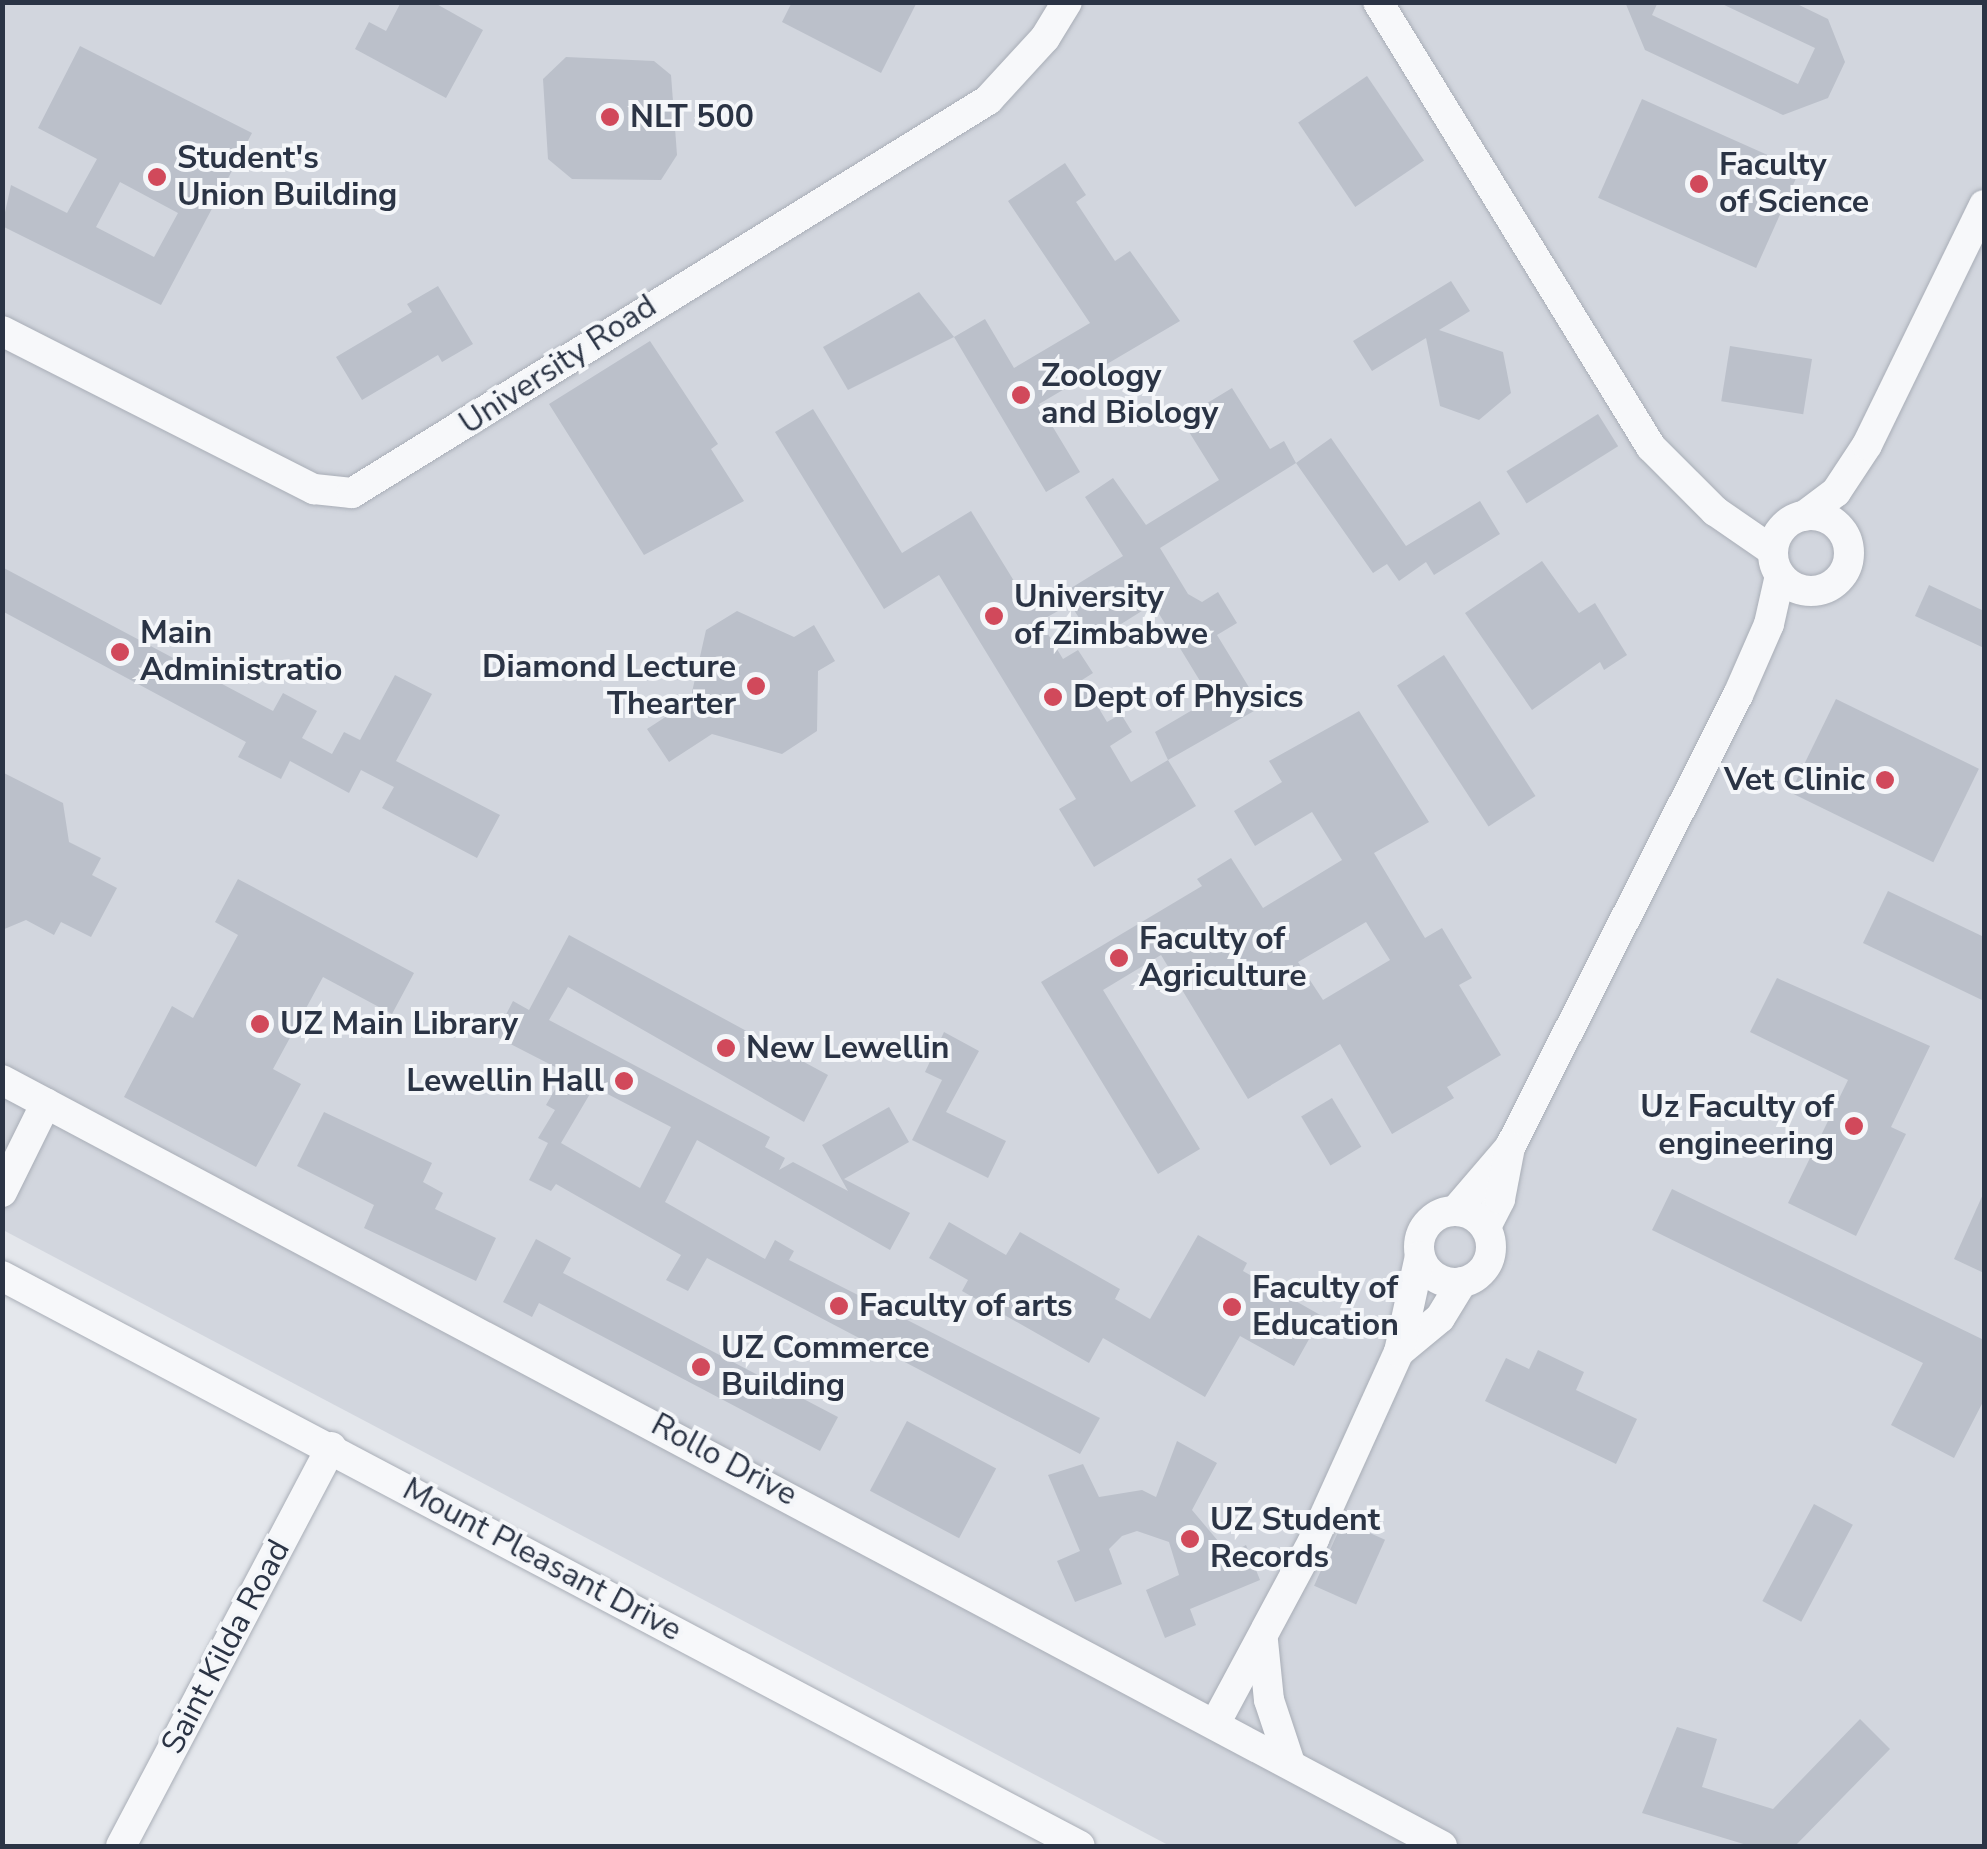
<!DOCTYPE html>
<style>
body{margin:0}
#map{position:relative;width:1987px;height:1849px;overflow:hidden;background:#e4e7ec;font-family:"Nunito Sans",sans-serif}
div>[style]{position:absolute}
.built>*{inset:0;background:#d2d6de}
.building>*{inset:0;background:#bbc0ca;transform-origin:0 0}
.roads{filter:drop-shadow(0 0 2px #a9aeb7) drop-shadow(0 0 2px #a9aeb7)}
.minor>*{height:30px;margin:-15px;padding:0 15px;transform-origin:15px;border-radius:15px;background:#f7f8fa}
.minor>.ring{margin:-15px;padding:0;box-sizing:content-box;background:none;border:30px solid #f7f8fa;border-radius:50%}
.dots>*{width:28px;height:28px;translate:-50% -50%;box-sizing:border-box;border:5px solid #f4f6f9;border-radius:50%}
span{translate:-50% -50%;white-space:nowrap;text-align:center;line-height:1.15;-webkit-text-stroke:8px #f4f6f9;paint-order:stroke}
.poi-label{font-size:32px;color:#2b3445;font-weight:700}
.left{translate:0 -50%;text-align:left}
.right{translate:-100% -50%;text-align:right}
.street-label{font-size:32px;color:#2b3445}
.frame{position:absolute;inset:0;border:5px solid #2b3445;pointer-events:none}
</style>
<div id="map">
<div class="built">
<i style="clip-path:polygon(2px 3px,1984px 3px,1984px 1846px,1170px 1846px,3px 1230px)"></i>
</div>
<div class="building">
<i style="clip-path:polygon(401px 2px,433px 2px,483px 30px,446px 98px,355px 49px,369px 22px,386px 31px)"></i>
<i style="clip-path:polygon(792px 2px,917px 2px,881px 73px,782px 22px)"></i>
<i style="clip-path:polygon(1625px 2px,1658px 2px,1652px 15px,1798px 84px,1815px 48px,1718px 2px,1793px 2px,1828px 19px,1845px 62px,1828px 98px,1783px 115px,1645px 50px)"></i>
<i style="clip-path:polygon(evenodd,80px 46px,252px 133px,161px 305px,2px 226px,11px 185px,67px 213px,97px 159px,38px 128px,80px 46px,120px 182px,178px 213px,154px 257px,96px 227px,120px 182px)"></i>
<i style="clip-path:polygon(566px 57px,654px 61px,671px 75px,677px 155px,661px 180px,572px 179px,548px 159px,543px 79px)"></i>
<i style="left:1367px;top:76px;width:102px;height:83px;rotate:56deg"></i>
<i style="left:1642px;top:99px;width:173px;height:108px;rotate:24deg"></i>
<i style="clip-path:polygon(1065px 163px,1086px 195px,1076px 202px,1115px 261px,1130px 251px,1180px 321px,1039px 404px,1080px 472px,1046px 492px,954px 337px,985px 319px,1014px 368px,1090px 323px,1008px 201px)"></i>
<i style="clip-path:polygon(1451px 281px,1470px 311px,1439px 330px,1503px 352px,1511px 393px,1479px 420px,1440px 406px,1426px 338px,1372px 371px,1353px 341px)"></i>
<i style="clip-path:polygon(438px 286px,473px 344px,442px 362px,438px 355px,362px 400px,336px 357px,412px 312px,407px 304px)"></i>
<i style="clip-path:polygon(919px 292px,954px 337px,848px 390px,823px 347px)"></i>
<i style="clip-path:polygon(650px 341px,718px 444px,711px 449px,744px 501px,644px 555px,549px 404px)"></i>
<i style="left:1730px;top:346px;width:83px;height:56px;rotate:9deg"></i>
<i style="clip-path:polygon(1232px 388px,1270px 449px,1284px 441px,1296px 463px,1160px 548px,1188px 594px,1202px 602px,1218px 592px,1237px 623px,1217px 635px,1261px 707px,1168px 760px,1155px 732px,1211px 699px,1153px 604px,1094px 641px,1063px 593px,1123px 556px,1085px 497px,1113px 478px,1146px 525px,1219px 480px,1181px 419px)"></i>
<i style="clip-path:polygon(813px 409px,902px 553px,971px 511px,1027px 602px,1045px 591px,1058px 611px,1040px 621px,1063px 659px,1078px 650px,1093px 673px,1082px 680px,1107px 722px,1121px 714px,1132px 732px,1110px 746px,1131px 782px,1168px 760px,1196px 806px,1094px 867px,1059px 809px,1076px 799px,939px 575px,884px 609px,775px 432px)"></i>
<i style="left:1598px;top:414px;width:38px;height:108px;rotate:58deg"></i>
<i style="clip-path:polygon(1331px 438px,1406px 546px,1480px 501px,1500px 534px,1434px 575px,1426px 562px,1399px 581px,1387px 564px,1373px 573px,1296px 463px)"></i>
<i style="clip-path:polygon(1542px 561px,1579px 613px,1595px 603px,1627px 655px,1604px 670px,1600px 662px,1532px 710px,1465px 613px)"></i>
<i style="clip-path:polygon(2px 567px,273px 711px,283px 693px,317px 711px,302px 738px,332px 754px,344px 732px,360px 740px,395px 675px,432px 694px,396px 761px,500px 815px,477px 858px,382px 808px,394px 787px,361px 770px,349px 793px,290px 761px,281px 779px,238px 757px,246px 742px,2px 611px)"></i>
<i style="clip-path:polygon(1929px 585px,1984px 611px,1984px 648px,1915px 616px)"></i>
<i style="clip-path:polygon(737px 611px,794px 637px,814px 625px,835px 661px,818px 671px,817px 731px,782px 754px,712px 734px,669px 762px,647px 729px,690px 701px,706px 630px)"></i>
<i style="left:1444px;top:655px;width:168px;height:56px;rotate:57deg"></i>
<i style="left:1836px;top:699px;width:159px;height:104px;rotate:26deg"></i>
<i style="clip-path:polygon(evenodd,1359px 711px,1429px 822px,1374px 853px,1425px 938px,1442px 928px,1472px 978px,1459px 985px,1501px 1055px,1447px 1087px,1454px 1098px,1392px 1134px,1340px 1044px,1248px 1099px,1161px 955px,1103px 990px,1200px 1149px,1158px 1174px,1041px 982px,1202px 886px,1197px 879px,1231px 858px,1263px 908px,1342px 860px,1312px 812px,1255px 846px,1234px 811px,1282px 782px,1269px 761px,1359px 711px,1366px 922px,1390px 960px,1323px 1000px,1298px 962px,1366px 922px)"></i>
<i style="clip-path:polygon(2px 772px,63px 803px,69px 842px,101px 858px,92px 875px,117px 888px,91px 937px,61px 922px,54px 935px,26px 920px,2px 930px)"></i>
<i style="clip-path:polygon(238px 879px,414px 973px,392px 1014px,323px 977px,273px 1069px,301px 1084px,256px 1167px,124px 1097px,172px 1006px,193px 1018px,238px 935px,215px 922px)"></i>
<i style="clip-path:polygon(1888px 891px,1984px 937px,1984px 1001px,1863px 943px)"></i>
<i style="clip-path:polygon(evenodd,569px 935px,828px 1075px,804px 1122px,568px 987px,549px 1020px,770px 1137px,765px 1147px,785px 1158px,779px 1170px,793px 1162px,848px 1191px,822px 1145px,889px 1107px,909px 1142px,844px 1179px,910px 1213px,890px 1250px,697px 1140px,665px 1202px,765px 1259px,775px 1240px,794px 1251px,789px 1260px,1100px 1418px,1080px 1454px,707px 1258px,688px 1291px,666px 1280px,681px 1255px,556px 1184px,551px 1191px,529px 1180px,548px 1143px,538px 1138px,555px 1110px,546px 1105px,565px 1072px,495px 1036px,513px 1001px,529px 1010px,569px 935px,594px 1087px,671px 1127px,640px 1188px,561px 1143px,594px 1087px)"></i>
<i style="clip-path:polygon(1777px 978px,1930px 1046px,1891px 1127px,1906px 1134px,1856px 1236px,1788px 1203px,1848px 1080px,1750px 1032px)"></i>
<i style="clip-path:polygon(944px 1032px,979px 1051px,946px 1112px,1006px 1141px,988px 1178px,912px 1140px,942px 1080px,925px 1072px)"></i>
<i style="left:1332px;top:1098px;width:57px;height:36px;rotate:59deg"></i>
<i style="clip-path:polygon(324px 1112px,432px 1163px,423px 1182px,443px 1193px,435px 1209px,496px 1238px,476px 1281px,364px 1228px,374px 1205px,297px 1166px)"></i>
<i style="clip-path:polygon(1672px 1189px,1984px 1340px,1984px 1400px,1954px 1458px,1891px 1425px,1923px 1363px,1652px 1230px)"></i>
<i style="clip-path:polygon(1984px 1192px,1984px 1273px,1954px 1259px)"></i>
<i style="clip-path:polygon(949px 1222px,1006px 1255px,1020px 1232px,1120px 1289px,1115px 1299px,1150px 1319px,1198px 1235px,1247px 1263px,1243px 1271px,1322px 1316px,1294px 1366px,1240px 1336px,1205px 1397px,1103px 1338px,1089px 1363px,962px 1291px,968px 1280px,929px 1258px)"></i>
<i style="clip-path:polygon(536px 1239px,571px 1258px,563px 1273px,838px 1417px,820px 1451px,539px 1303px,532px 1317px,503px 1302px)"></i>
<i style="clip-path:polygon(1538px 1350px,1584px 1372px,1576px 1390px,1637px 1419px,1616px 1464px,1485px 1401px,1506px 1358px,1529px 1369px)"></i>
<i style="left:907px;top:1421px;width:101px;height:79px;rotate:28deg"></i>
<i style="clip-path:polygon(1177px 1441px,1217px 1463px,1192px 1510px,1229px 1554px,1246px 1545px,1260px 1580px,1190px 1609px,1196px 1625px,1165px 1638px,1146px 1590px,1179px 1575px,1169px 1542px,1137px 1531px,1122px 1536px,1109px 1549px,1122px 1584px,1075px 1602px,1057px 1561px,1080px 1551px,1048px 1475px,1083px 1464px,1099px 1497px,1142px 1490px,1156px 1497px)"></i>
<i style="left:1814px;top:1504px;width:44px;height:110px;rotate:28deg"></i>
<i style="left:1343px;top:1521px;width:46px;height:71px;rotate:24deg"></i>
<i style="clip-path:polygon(1860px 1719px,1890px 1749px,1795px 1846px,1750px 1846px,1642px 1813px,1677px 1727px,1717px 1739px,1702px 1787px,1773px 1809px)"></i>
</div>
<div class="roads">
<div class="minor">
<i style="left:1378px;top:2px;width:522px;rotate:58.47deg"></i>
<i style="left:1651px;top:447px;width:91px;rotate:45deg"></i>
<i style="left:1715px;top:511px;width:70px;rotate:34.6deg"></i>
<i style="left:2px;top:331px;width:350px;rotate:26.9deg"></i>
<i style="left:314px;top:489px;width:38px;rotate:6deg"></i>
<i style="left:352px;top:493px;width:748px;rotate:-31.71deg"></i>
<i style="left:988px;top:100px;width:84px;rotate:-47.4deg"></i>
<i style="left:1045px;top:38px;width:42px;rotate:-58.6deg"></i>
<i class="ring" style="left:1773px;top:515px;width:46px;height:46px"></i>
<i style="left:1804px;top:516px;width:40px;rotate:-37deg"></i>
<i style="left:1836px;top:492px;width:56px;rotate:-56.6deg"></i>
<i style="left:1867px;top:445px;width:267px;rotate:-64deg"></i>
<i style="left:2px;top:1080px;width:1631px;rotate:28.01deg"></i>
<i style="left:2px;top:1192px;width:99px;rotate:-63.7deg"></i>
<i style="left:1456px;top:1210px;width:83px;rotate:-49.4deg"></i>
<i style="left:1510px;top:1147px;width:506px;rotate:-63.23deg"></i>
<i style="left:1738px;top:695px;width:77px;rotate:-66.4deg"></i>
<i style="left:1769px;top:624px;width:50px;rotate:-77.3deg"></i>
<i class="ring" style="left:1419px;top:1211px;width:42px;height:42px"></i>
<i style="left:1486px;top:1227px;width:31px;rotate:-63deg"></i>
<i style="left:1500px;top:1199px;width:53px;rotate:-79.1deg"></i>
<i style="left:2px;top:1276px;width:1219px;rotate:27.87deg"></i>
<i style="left:1399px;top:1352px;width:53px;rotate:-39.7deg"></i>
<i style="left:1440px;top:1318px;width:42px;rotate:-58.6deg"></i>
<i style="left:1263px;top:1641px;width:59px;rotate:84.2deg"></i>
<i style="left:1269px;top:1700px;width:66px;rotate:71.6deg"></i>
<i style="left:1215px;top:1724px;width:210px;rotate:-61.8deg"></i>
<i style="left:1314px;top:1539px;width:205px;rotate:-65.6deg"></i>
<i style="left:1399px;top:1352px;width:98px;rotate:-77.7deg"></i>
<i style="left:121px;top:1846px;width:451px;rotate:-62.2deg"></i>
</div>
</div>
<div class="dots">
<i style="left:610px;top:117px;background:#d1495b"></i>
<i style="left:157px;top:177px;background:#d1495b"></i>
<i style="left:1699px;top:184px;background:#d1495b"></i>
<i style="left:1021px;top:395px;background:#d1495b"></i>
<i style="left:994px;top:616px;background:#d1495b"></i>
<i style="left:120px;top:652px;background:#d1495b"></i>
<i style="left:756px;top:686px;background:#d1495b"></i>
<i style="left:1053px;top:697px;background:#d1495b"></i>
<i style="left:1885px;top:780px;background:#d1495b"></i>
<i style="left:1119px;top:958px;background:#d1495b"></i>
<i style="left:260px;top:1024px;background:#d1495b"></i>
<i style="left:726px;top:1048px;background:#d1495b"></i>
<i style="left:624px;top:1081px;background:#d1495b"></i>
<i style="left:1854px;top:1126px;background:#d1495b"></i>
<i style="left:839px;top:1306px;background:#d1495b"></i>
<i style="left:1232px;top:1307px;background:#d1495b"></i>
<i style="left:701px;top:1367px;background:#d1495b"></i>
<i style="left:1190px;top:1539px;background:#d1495b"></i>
</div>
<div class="poi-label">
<span class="left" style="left:630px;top:117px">NLT 500</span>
<span class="left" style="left:177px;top:177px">Student's<br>Union Building</span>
<span class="left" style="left:1719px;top:184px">Faculty<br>of Science</span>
<span class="left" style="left:1041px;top:395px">Zoology<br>and Biology</span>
<span class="left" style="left:1014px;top:616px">University<br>of Zimbabwe</span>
<span class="left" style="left:140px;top:652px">Main<br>Administratio</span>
<span class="right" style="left:736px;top:686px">Diamond Lecture<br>Thearter</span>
<span class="left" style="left:1073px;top:697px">Dept of Physics</span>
<span class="right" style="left:1865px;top:780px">Vet Clinic</span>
<span class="left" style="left:1139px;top:958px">Faculty of<br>Agriculture</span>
<span class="left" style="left:280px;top:1024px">UZ Main Library</span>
<span class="left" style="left:746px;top:1048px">New Lewellin</span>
<span class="right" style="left:604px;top:1081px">Lewellin Hall</span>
<span class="right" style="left:1834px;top:1126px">Uz Faculty of<br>engineering</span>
<span class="left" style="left:1252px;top:1307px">Faculty of<br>Education</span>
<span class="left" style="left:859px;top:1306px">Faculty of arts</span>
<span class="left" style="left:721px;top:1367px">UZ Commerce<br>Building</span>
<span class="left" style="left:1210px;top:1539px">UZ Student<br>Records</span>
</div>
<div class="street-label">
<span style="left:558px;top:365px;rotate:-33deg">University Road</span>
<span style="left:724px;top:1460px;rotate:28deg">Rollo Drive</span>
<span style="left:542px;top:1560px;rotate:28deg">Mount Pleasant Drive</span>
<span style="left:226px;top:1647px;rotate:-62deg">Saint Kilda Road</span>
</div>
<div class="frame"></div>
</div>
